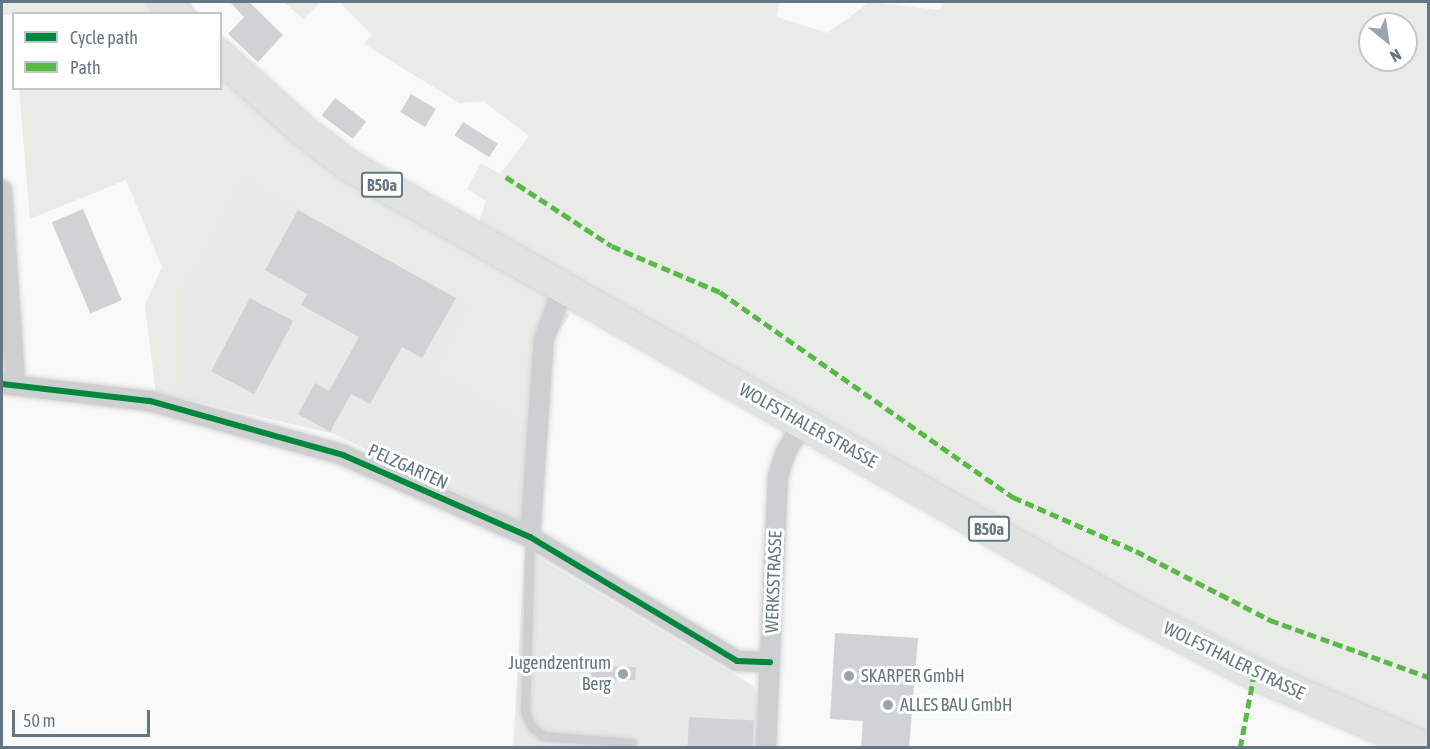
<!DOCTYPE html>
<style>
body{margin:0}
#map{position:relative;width:1430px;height:749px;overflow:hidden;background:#f9f9f9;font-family:"Asap Condensed",sans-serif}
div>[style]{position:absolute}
.built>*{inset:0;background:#e8e9e9}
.green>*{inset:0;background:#e8ebe6}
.building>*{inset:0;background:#d0d2d3;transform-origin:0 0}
.roads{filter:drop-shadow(0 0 2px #d5d6d7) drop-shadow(0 0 2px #d5d6d7)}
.service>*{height:9px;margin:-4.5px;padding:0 4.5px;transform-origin:4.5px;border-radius:4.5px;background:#cecfd0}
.minor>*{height:20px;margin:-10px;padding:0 10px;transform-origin:10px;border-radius:10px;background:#cecfd0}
.primary>*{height:30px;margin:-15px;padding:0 15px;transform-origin:15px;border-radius:15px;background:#e1e2e2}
.quiet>*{height:4.5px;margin-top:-2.25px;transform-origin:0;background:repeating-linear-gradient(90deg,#58b947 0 9px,transparent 0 13.5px)}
.cycleway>*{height:6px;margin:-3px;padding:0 3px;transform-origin:3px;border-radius:3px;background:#00873e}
.dots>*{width:16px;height:16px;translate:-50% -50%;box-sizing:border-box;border:3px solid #fff;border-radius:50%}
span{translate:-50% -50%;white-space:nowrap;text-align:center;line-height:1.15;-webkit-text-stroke:6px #fff;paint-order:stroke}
.shield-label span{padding:2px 4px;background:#fff;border:2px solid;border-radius:4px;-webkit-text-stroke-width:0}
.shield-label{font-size:16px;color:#657683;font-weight:700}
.street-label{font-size:18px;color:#657683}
.poi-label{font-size:18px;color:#657683}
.right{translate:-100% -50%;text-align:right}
.left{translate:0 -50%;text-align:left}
.frame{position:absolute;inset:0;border:3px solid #657683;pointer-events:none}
.legend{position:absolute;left:12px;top:12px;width:210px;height:78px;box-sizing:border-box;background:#fff;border:2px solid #c1c8cd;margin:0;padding:8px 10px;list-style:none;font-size:18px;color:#657683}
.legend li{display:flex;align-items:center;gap:12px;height:30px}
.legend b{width:30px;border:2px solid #c1c8cd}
.north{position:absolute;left:1358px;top:12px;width:60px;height:60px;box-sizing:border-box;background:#fff;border:2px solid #c1c8cd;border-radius:50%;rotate:150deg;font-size:16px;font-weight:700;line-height:24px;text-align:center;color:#657683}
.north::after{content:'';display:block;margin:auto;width:21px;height:27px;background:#99a4ac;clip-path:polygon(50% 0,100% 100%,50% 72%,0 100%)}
.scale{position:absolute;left:12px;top:710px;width:138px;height:27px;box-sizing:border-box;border:3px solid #657683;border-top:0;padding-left:8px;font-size:18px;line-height:21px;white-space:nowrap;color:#657683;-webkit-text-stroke:4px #fff;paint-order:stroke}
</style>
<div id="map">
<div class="built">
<i style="clip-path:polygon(250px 115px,499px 275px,570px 315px,551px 343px,541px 532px,334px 434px,156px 392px,145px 305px)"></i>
<i style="clip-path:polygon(525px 550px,752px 685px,761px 702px,759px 747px,513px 748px)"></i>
</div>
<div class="green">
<i style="clip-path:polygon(2px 2px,187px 2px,200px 13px,2px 15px)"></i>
<i style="clip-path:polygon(284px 2px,321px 2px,303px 19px)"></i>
<i style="clip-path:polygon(evenodd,339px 2px,779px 2px,777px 17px,827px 33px,870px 2px,939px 10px,944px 2px,1428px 2px,1428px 737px,1258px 663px,1134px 598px,569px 278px,551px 343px,547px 432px,512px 416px,434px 372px,468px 305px,244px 178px,181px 295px,182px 399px,156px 392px,145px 305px,162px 267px,126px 180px,30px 219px,19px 89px,220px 88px,221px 34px,308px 119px,364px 157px,479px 222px,486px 201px,467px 189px,481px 163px,500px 174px,529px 136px,483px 101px,459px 103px,364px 44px,372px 35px,339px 2px,1370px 24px,1406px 24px,1406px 60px,1370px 60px,1370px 24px)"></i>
</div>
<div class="building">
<i style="clip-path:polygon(230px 2px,249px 2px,283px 35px,258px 62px,228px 34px,244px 17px)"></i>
<i style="left:411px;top:94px;width:29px;height:21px;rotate:31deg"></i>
<i style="left:335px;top:98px;width:39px;height:22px;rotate:37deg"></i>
<i style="left:463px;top:122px;width:41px;height:16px;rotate:32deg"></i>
<i style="left:83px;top:209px;width:99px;height:34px;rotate:67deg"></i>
<i style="clip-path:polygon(298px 210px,456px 298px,422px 358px,402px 347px,370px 404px,351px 394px,330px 432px,298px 414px,315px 383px,329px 391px,359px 337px,301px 305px,307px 294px,265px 270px)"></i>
<i style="left:250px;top:298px;width:49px;height:83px;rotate:28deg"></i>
<i style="clip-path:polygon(835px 633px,918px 638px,909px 747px,861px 747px,863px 721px,830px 719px)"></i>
<i style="left:591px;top:665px;width:45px;height:13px;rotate:3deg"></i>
<i style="left:689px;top:717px;width:65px;height:30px;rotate:3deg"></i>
</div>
<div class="roads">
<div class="service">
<i style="left:530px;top:537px;width:175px;rotate:91.6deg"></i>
<i style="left:525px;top:712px;width:17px;rotate:65deg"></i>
<i style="left:532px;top:727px;width:14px;rotate:39deg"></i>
<i style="left:543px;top:736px;width:89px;rotate:4.5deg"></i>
</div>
<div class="minor">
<i style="left:2px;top:190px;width:193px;rotate:86.1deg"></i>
<i style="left:2px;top:384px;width:149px;rotate:6.6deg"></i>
<i style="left:150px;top:401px;width:200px;rotate:15.6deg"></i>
<i style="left:343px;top:455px;width:204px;rotate:23.7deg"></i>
<i style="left:530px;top:537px;width:241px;rotate:30.9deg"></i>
<i style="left:737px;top:661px;width:33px;rotate:2deg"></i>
<i style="left:530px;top:537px;width:198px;rotate:-86deg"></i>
<i style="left:544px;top:339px;width:53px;rotate:-69.2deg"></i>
<i style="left:766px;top:748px;width:272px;rotate:-87.5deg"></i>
<i style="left:778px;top:476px;width:23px;rotate:-72deg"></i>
<i style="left:785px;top:454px;width:37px;rotate:-61deg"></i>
</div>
<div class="primary">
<i style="left:165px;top:2px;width:17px;rotate:45deg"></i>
<i style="left:220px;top:56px;width:109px;rotate:42deg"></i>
<i style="left:301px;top:129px;width:59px;rotate:37.5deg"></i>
<i style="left:348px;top:165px;width:60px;rotate:30deg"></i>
<i style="left:400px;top:195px;width:836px;rotate:29.6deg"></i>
<i style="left:1127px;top:608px;width:143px;rotate:27.5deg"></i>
<i style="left:1254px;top:674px;width:187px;rotate:23.3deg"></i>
</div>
</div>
<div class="quiet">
<i style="left:506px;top:177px;width:126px;rotate:33.1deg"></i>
<i style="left:612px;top:246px;width:117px;rotate:23.1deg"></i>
<i style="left:720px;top:292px;width:358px;rotate:35deg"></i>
<i style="left:1013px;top:497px;width:134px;rotate:23.7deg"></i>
<i style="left:1136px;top:551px;width:151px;rotate:27.2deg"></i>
<i style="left:1270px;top:620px;width:168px;rotate:19.8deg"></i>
<i style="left:1240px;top:748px;width:75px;rotate:-79.3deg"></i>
</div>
<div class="cycleway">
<i style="left:2px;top:384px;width:149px;rotate:6.6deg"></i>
<i style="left:150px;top:401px;width:200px;rotate:15.6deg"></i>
<i style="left:343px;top:455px;width:204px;rotate:23.7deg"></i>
<i style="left:530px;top:537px;width:241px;rotate:30.9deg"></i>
<i style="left:737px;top:661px;width:33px;rotate:2deg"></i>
</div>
<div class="dots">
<i style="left:623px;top:674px;background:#99a4ac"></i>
<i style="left:849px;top:676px;background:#99a4ac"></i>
<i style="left:888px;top:705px;background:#99a4ac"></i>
</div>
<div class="shield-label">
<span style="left:382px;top:185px">B50a</span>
<span style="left:989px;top:529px">B50a</span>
</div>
<div class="street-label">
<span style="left:808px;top:426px;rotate:29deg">WOLFSTHALER STRASSE</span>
<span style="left:408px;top:467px;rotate:24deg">PELZGARTEN</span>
<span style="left:774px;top:582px;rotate:-88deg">WERKSSTRASSE</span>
<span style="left:1234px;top:661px;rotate:26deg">WOLFSTHALER STRASSE</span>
</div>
<div class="poi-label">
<span class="right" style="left:611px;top:674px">Jugendzentrum<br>Berg</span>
<span class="left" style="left:861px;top:676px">SKARPER GmbH</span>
<span class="left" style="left:900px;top:705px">ALLES BAU GmbH</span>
</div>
<div class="frame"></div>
<ul class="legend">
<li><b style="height:8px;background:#00873e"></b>Cycle path</li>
<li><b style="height:8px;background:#58b947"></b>Path</li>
</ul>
<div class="north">N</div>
<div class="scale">50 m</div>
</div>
